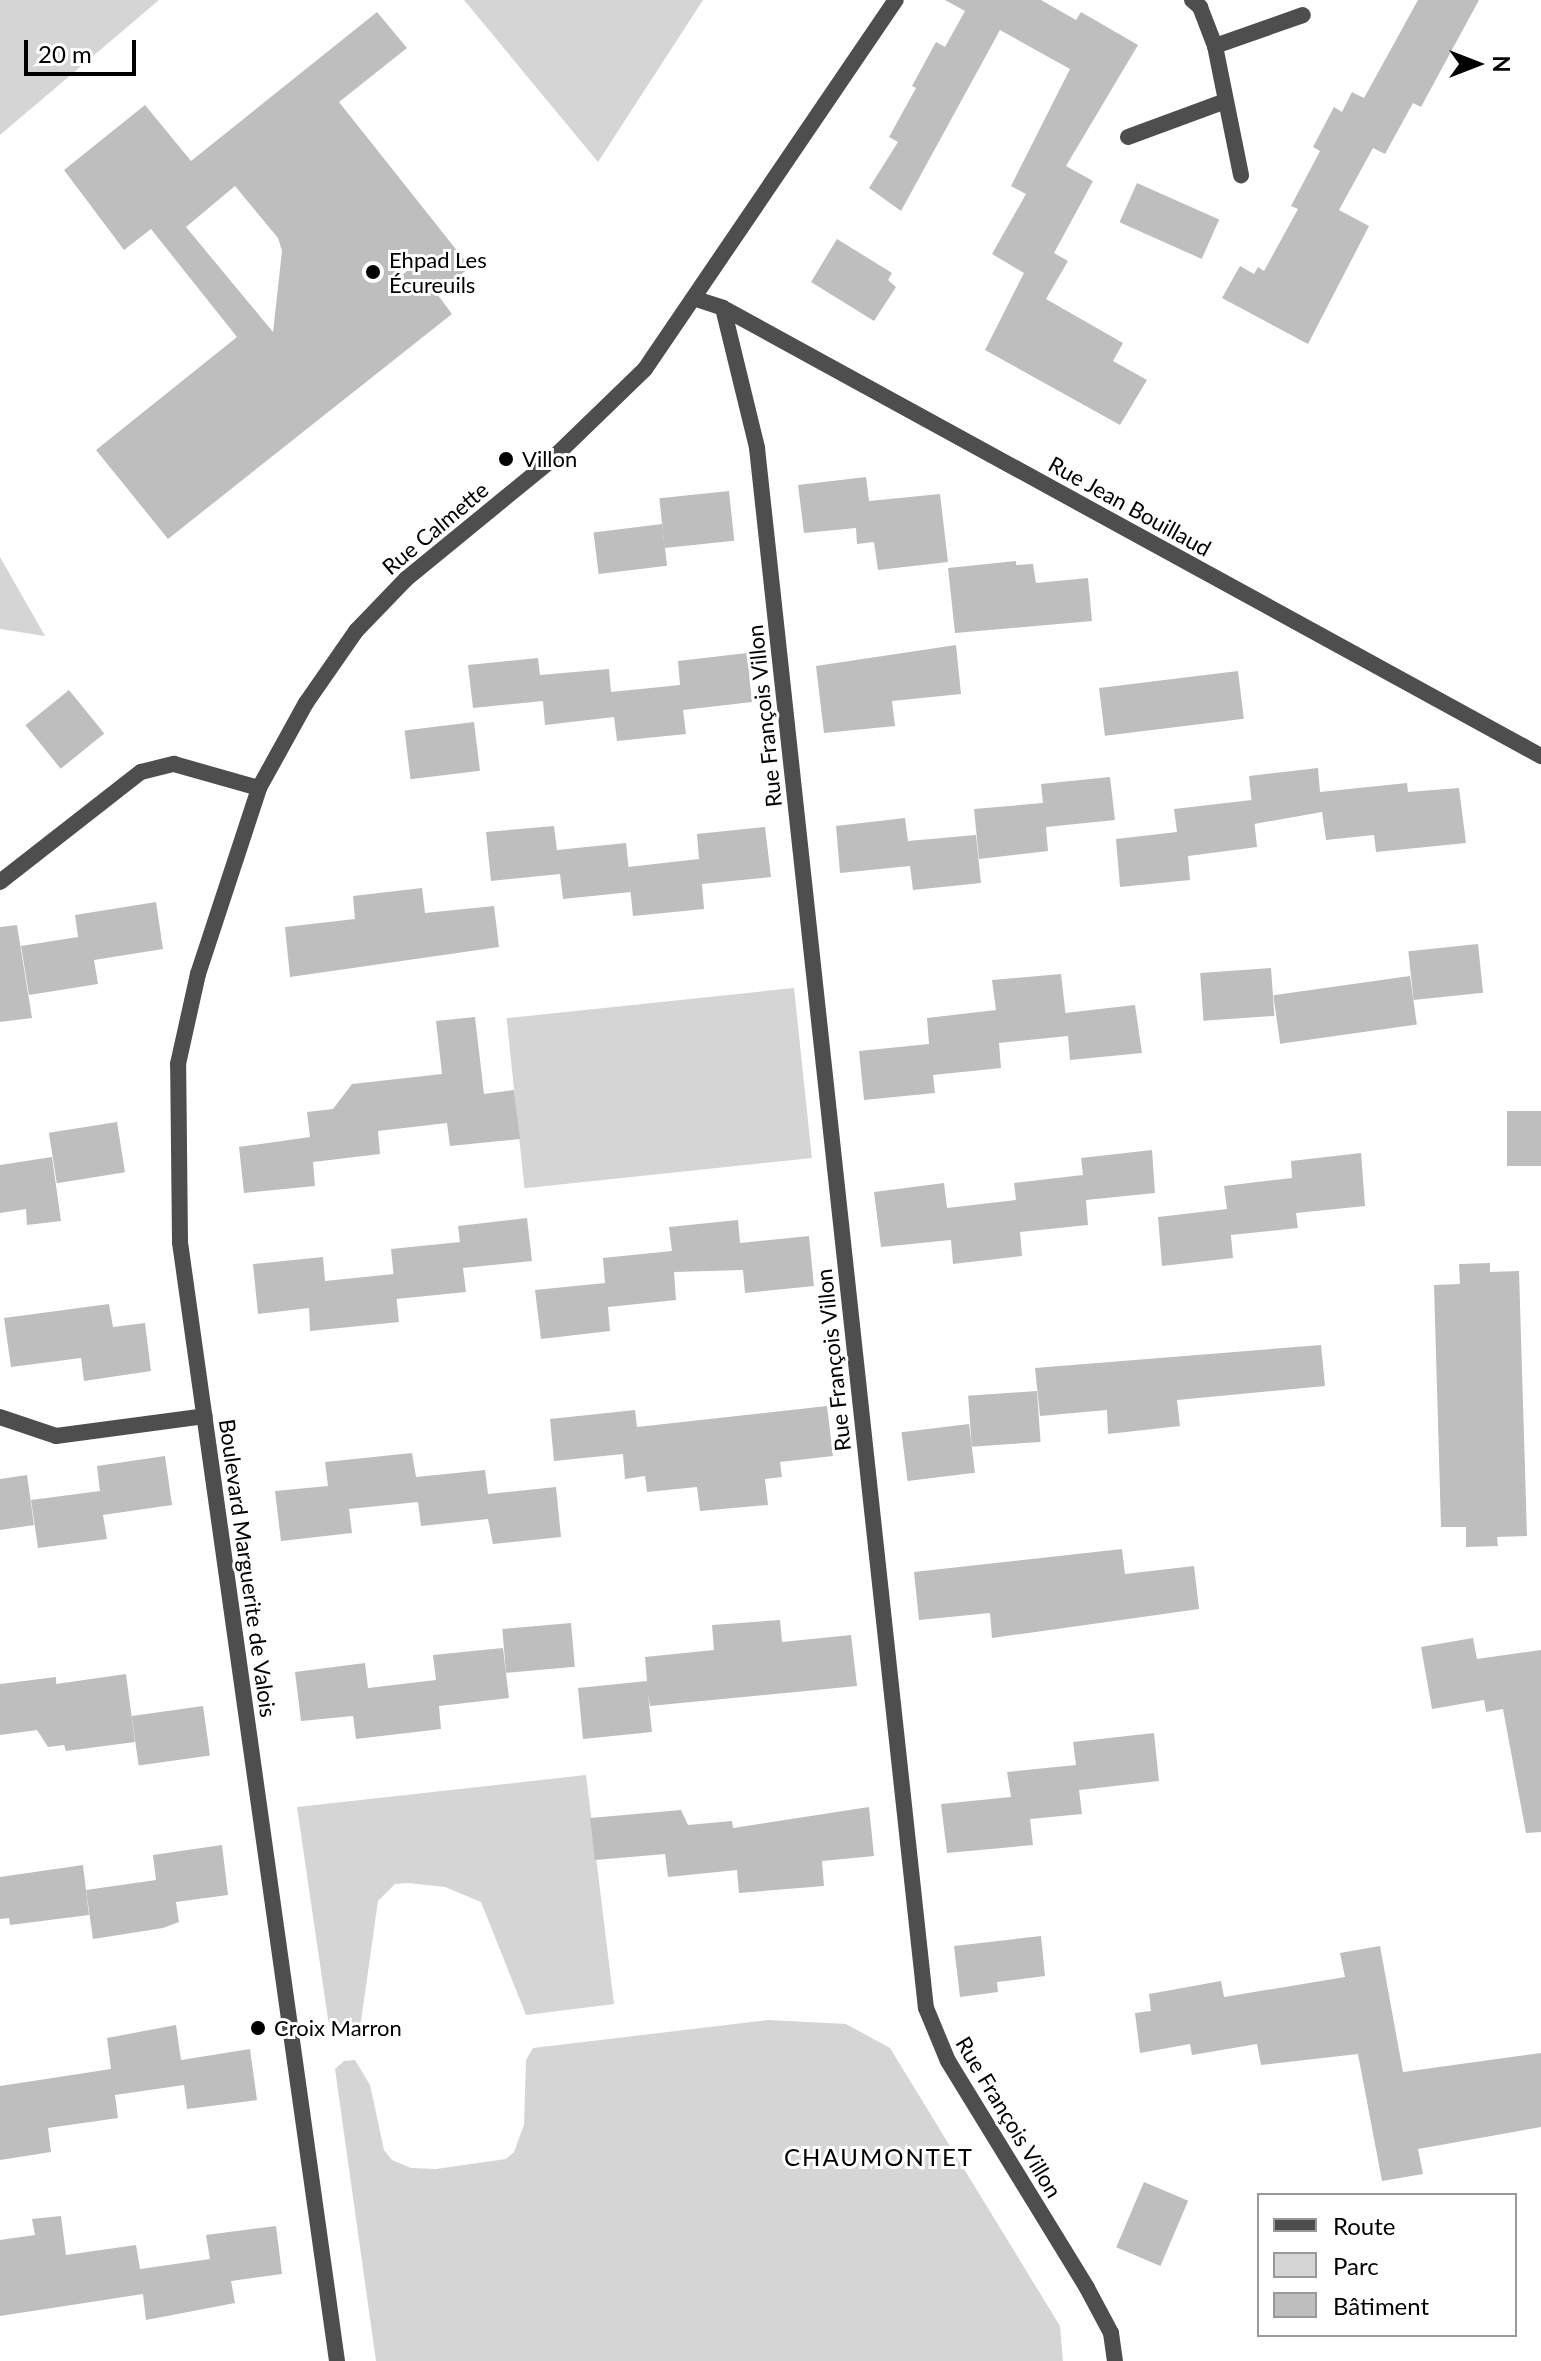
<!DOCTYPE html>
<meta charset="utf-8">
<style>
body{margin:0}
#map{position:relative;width:1541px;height:2361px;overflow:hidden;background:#fff;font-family:Lato,sans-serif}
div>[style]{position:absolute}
.green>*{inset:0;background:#d5d5d5;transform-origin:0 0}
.building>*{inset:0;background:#bebebe;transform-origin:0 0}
.minor>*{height:16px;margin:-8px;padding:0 8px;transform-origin:8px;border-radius:8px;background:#4e4e4e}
.dots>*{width:22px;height:22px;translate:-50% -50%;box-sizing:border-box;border:4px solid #fff;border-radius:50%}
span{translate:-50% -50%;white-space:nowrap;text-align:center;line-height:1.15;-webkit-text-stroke:6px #fff;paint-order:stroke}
.poi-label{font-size:22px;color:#000}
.left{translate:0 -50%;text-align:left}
.street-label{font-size:22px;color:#000}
.neighbourhood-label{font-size:24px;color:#000;letter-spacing:2px}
.legend{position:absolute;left:1257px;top:2193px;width:260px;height:144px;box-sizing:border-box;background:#fff;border:2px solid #999;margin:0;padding:10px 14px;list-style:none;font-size:24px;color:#000}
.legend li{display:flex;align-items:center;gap:16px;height:40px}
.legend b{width:40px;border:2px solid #999}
.north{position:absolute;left:1437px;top:24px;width:80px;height:80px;-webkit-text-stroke:6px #fff;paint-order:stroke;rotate:90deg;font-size:22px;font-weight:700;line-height:32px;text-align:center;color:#000}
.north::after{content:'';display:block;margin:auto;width:28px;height:36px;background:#000;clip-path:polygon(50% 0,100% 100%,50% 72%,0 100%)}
.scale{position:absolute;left:24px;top:40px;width:112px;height:36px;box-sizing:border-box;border:4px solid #000;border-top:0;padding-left:10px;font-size:24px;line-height:28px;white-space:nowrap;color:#000;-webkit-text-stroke:6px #fff;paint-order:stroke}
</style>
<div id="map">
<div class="green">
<i style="clip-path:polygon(0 0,159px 0,0 135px)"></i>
<i style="clip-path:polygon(464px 0,703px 0,598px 162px)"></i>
<i style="clip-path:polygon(0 557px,45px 636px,0 629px)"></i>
<i style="left:794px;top:988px;width:171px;height:289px;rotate:84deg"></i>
<i style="clip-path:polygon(586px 1775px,614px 2004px,526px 2015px,481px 1902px,445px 1887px,408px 1883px,395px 1884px,378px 1901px,360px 2028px,347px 2032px,329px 2026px,297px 1807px)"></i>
<i style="clip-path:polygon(768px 2020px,846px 2024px,890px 2048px,1060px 2326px,1063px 2361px,376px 2361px,335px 2069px,344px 2061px,355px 2060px,370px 2085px,384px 2150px,392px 2160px,411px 2168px,436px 2169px,506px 2159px,514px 2152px,524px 2125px,526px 2060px,533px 2048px)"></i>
</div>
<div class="building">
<i style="clip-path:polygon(945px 0,1041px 0,1076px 20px,1081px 12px,1138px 45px,1066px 166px,1093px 181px,1054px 253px,1068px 261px,1046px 299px,1123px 343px,1113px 361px,1147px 380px,1120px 425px,985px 350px,1024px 273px,992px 254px,1026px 194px,1011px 186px,1070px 69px,1000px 30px,901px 211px,869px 188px,898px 142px,889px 137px,916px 88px,912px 86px,936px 42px,945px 47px,965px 11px)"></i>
<i style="clip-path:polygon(1418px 0,1479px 0,1421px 107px,1413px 103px,1385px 154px,1373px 148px,1339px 210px,1369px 226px,1308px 344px,1222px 298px,1240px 266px,1254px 274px,1258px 267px,1264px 271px,1298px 209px,1291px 206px,1320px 151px,1313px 147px,1334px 107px,1342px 112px,1352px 92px,1364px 98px)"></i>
<i style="clip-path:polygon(evenodd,377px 12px,407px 48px,339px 102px,470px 267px,437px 294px,452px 314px,168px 539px,96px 450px,237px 337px,151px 229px,124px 250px,64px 170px,145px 105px,191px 161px,377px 12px,235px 186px,278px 238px,282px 251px,273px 332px,186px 227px,235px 186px)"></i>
<i style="left:1137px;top:183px;width:90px;height:43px;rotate:24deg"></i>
<i style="clip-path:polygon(837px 239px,892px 273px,888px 280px,896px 287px,874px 321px,811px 282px)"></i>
<i style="clip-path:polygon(866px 477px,869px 501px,940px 494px,948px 562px,878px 570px,874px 542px,857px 544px,856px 528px,804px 533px,798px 485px)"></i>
<i style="left:729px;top:491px;width:50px;height:70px;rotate:84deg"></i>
<i style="left:662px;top:524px;width:42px;height:69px;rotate:83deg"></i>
<i style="clip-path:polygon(1016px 561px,1016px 565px,1033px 564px,1036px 583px,1088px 578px,1092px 621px,955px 633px,948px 568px)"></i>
<i style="clip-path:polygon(956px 645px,961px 694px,892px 701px,895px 726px,824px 733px,816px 666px)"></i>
<i style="clip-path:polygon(747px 653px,752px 702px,683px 710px,686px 734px,617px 741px,614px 717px,545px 725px,543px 701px,473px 708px,468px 665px,538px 658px,540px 675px,609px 669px,611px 692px,680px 685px,678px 661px)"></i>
<i style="left:1238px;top:671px;width:48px;height:140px;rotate:83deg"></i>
<i style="left:69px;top:690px;width:56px;height:56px;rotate:51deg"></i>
<i style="left:474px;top:722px;width:49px;height:70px;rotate:83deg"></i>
<i style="clip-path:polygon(1318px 768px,1320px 792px,1407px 783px,1408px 792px,1459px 788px,1466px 843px,1376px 852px,1374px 835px,1326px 840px,1322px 812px,1254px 824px,1249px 776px)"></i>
<i style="clip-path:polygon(1110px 777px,1115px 820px,1046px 827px,1048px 851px,979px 859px,974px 809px,1043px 803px,1041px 784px)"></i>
<i style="clip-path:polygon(1252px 800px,1257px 847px,1188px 856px,1190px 880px,1120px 887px,1116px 839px,1177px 832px,1174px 809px)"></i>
<i style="clip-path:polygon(905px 818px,908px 841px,976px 835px,981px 883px,913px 890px,910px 866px,840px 873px,836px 826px)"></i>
<i style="clip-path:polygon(554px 826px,557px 850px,626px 843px,631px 892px,563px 899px,560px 874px,491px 881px,486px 832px)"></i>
<i style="clip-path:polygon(765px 827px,771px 877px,702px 884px,704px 909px,633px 916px,628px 867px,699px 859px,697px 834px)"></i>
<i style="clip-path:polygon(422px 888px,425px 913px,494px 906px,499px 947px,290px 977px,285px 927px,355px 919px,353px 896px)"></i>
<i style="clip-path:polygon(156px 902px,163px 949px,94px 960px,98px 984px,29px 995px,21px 946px,78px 937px,75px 915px)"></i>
<i style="clip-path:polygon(17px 925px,32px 1018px,0 1022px,0 927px)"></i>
<i style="left:1478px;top:944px;width:49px;height:70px;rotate:84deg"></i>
<i style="left:1271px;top:968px;width:48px;height:71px;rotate:86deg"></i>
<i style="clip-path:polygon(1061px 974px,1066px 1018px,1065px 1013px,1135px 1005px,1142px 1053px,1070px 1060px,1068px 1036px,999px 1043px,1001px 1068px,933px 1075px,935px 1093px,864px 1100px,859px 1051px,929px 1044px,927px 1018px,996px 1010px,992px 980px)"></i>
<i style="left:1410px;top:976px;width:49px;height:138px;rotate:82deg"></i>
<i style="clip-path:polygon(475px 1017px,484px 1094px,514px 1090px,520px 1139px,450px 1146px,447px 1123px,378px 1131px,380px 1154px,313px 1162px,315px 1186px,244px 1193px,239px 1147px,310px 1137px,307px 1112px,333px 1109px,352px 1084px,442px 1074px,436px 1021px)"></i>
<i style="left:1541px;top:1111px;width:55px;height:34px;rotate:90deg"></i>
<i style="left:117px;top:1122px;width:51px;height:69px;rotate:81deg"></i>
<i style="clip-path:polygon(1152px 1150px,1155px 1193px,1086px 1200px,1088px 1225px,1020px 1232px,1022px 1256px,953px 1264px,951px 1240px,881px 1247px,874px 1192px,944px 1183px,947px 1208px,1016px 1200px,1014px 1183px,1083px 1175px,1081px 1158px)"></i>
<i style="clip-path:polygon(1361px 1153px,1365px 1206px,1296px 1213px,1298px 1228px,1231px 1235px,1230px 1225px,1233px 1258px,1162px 1266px,1158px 1217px,1227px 1209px,1224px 1186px,1292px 1178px,1291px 1161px)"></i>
<i style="clip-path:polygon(52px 1157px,61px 1221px,27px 1225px,26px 1209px,0 1213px,0 1165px)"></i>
<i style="clip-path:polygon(527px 1218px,532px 1261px,463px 1268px,466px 1292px,396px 1299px,391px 1249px,460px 1242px,458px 1226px)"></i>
<i style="clip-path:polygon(738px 1220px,740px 1243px,809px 1236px,814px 1286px,745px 1293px,743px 1270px,674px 1272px,676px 1300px,608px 1307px,610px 1331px,541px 1339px,535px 1290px,605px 1283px,603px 1258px,672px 1251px,669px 1227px)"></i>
<i style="clip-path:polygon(323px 1257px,325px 1281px,394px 1274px,399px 1322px,310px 1331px,309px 1308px,258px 1314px,253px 1264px)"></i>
<i style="clip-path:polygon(1490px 1263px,1490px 1272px,1519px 1271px,1527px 1536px,1497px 1537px,1498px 1546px,1466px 1547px,1466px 1527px,1441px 1527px,1434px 1285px,1460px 1284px,1459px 1264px)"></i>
<i style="clip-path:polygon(109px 1304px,113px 1327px,145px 1323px,151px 1371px,84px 1381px,81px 1358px,11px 1367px,4px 1318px)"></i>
<i style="clip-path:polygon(1321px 1345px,1325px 1386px,1177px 1400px,1180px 1426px,1108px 1434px,1107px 1410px,1040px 1416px,1035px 1368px)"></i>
<i style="left:1037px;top:1391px;width:51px;height:69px;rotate:86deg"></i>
<i style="clip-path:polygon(827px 1406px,833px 1456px,780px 1462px,782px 1477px,765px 1479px,768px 1505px,700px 1511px,697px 1487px,647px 1492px,645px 1476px,625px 1479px,623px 1454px,554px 1461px,550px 1419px,635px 1410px,637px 1427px)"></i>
<i style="left:969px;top:1424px;width:49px;height:68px;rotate:83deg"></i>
<i style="clip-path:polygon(412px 1453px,416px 1477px,485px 1470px,488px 1494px,556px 1487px,561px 1537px,493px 1544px,488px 1519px,421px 1526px,418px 1502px,349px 1509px,352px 1533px,281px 1541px,275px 1491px,328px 1486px,325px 1462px)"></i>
<i style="clip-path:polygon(165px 1456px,172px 1505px,103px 1515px,107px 1539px,38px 1548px,31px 1500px,100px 1491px,102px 1509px,97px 1466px)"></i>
<i style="clip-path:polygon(27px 1475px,34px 1525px,0 1530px,0 1479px)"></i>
<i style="clip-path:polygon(1122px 1549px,1125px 1574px,1194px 1566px,1199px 1609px,992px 1638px,990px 1613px,919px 1620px,914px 1572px)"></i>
<i style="clip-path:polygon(780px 1620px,782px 1642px,851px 1635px,857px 1686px,650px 1706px,648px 1694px,652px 1732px,583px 1739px,578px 1688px,647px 1681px,645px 1657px,714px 1650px,712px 1625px)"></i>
<i style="left:571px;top:1623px;width:44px;height:69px;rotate:85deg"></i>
<i style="clip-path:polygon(1473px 1638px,1477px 1659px,1541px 1650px,1541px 1832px,1526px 1833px,1503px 1709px,1486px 1712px,1484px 1700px,1432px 1709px,1421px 1647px)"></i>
<i style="clip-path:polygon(503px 1648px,509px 1698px,439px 1706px,441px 1729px,356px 1739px,353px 1716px,301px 1721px,295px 1672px,365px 1663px,368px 1688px,436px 1680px,433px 1655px)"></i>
<i style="clip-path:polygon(126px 1674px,135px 1742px,66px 1751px,64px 1745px,48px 1747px,37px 1730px,0 1735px,0 1684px,56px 1677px,56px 1684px)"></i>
<i style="left:203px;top:1706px;width:50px;height:72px;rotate:82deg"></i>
<i style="clip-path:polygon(1154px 1733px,1159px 1781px,1079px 1790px,1082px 1814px,1030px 1819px,1033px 1845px,947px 1853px,941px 1804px,1011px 1797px,1007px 1772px,1076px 1765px,1073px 1742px)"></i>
<i style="clip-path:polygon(869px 1807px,874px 1856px,822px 1861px,824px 1886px,739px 1893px,737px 1870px,668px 1877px,665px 1854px,595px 1860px,590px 1818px,681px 1810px,688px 1825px,732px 1821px,733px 1828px)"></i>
<i style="clip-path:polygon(222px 1845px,228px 1895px,176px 1902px,179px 1922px,163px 1928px,93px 1939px,86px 1890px,156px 1880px,153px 1855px)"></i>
<i style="clip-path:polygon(83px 1865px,89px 1915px,10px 1925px,9px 1918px,0 1919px,0 1877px)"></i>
<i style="clip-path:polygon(1041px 1936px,1045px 1976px,997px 1982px,998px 1992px,960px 1997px,954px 1946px)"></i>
<i style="clip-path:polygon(1380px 1946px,1403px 2072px,1541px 2053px,1541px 2127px,1418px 2149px,1423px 2174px,1382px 2181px,1358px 2054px,1261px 2065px,1257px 2044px,1192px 2055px,1190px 2044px,1140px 2053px,1135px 2013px,1151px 2011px,1149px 1994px,1221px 1981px,1224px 1997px,1345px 1977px,1340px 1953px)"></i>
<i style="clip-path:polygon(176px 2025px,181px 2060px,250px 2049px,257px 2100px,187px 2109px,184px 2085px,115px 2095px,118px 2118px,48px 2128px,51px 2152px,0 2160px,0 2086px,111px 2069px,107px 2038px)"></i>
<i style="left:1144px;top:2182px;width:48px;height:71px;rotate:23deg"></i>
<i style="clip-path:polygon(61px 2216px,66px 2255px,136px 2245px,140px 2269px,210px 2259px,206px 2235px,276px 2226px,282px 2274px,231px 2281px,235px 2303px,146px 2320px,143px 2294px,0 2316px,0 2240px,35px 2235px,32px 2219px)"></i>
</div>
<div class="minor">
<i style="left:1192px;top:0;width:11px;rotate:41deg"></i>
<i style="left:1200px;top:7px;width:42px;rotate:69deg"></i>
<i style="left:1215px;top:46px;width:132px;rotate:78.6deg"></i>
<i style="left:1215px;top:46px;width:93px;rotate:-19.4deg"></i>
<i style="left:1128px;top:137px;width:104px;rotate:-20.2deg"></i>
<i style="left:696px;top:299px;width:28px;rotate:18deg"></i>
<i style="left:723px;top:308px;width:933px;rotate:28.71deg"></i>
<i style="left:723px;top:308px;width:144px;rotate:76.3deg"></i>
<i style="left:757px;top:448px;width:1569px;rotate:83.82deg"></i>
<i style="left:926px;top:2008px;width:57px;rotate:67.5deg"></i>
<i style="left:948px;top:2061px;width:266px;rotate:58.5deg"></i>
<i style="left:1087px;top:2288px;width:51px;rotate:61.9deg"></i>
<i style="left:1111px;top:2333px;width:28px;rotate:82deg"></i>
<i style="left:0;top:882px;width:179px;rotate:-38deg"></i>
<i style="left:141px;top:772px;width:34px;rotate:-14deg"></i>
<i style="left:174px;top:764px;width:88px;rotate:15.8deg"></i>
<i style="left:0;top:1417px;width:59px;rotate:18.7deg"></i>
<i style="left:56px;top:1436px;width:150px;rotate:-7.6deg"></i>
<i style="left:337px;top:2361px;width:1130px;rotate:-97.99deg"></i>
<i style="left:180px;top:1242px;width:178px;rotate:-90.6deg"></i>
<i style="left:178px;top:1064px;width:92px;rotate:-77.5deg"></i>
<i style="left:198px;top:974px;width:196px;rotate:-71.8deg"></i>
<i style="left:259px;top:788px;width:97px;rotate:-61.1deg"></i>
<i style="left:306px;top:703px;width:88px;rotate:-55.2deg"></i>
<i style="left:356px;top:631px;width:72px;rotate:-46.1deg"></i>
<i style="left:406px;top:579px;width:186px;rotate:-39.3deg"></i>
<i style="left:550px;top:461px;width:132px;rotate:-44.1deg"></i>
<i style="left:645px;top:369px;width:446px;rotate:-55.8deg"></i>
</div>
<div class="dots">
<i style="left:373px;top:272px;background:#000"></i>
<i style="left:506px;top:459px;background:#000"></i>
<i style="left:258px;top:2028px;background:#000"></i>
</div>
<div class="poi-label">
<span class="left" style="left:389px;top:272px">Ehpad Les<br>Écureuils</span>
<span class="left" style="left:522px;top:459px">Villon</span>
<span class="left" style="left:274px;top:2028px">Croix Marron</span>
</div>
<div class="street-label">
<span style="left:1130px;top:506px;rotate:29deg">Rue Jean Bouillaud</span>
<span style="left:435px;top:528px;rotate:-40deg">Rue Calmette</span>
<span style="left:764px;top:716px;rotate:-96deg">Rue François Villon</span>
<span style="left:833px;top:1360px;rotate:-96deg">Rue François Villon</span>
<span style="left:248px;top:1568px;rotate:82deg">Boulevard Marguerite de Valois</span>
<span style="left:1009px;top:2117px;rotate:59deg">Rue François Villon</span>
</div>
<div class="neighbourhood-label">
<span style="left:879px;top:2157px">CHAUMONTET</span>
</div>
<ul class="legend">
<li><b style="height:10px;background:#4e4e4e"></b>Route</li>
<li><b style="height:22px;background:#d5d5d5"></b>Parc</li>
<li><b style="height:22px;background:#bebebe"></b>Bâtiment</li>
</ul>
<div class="north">N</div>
<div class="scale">20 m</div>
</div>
